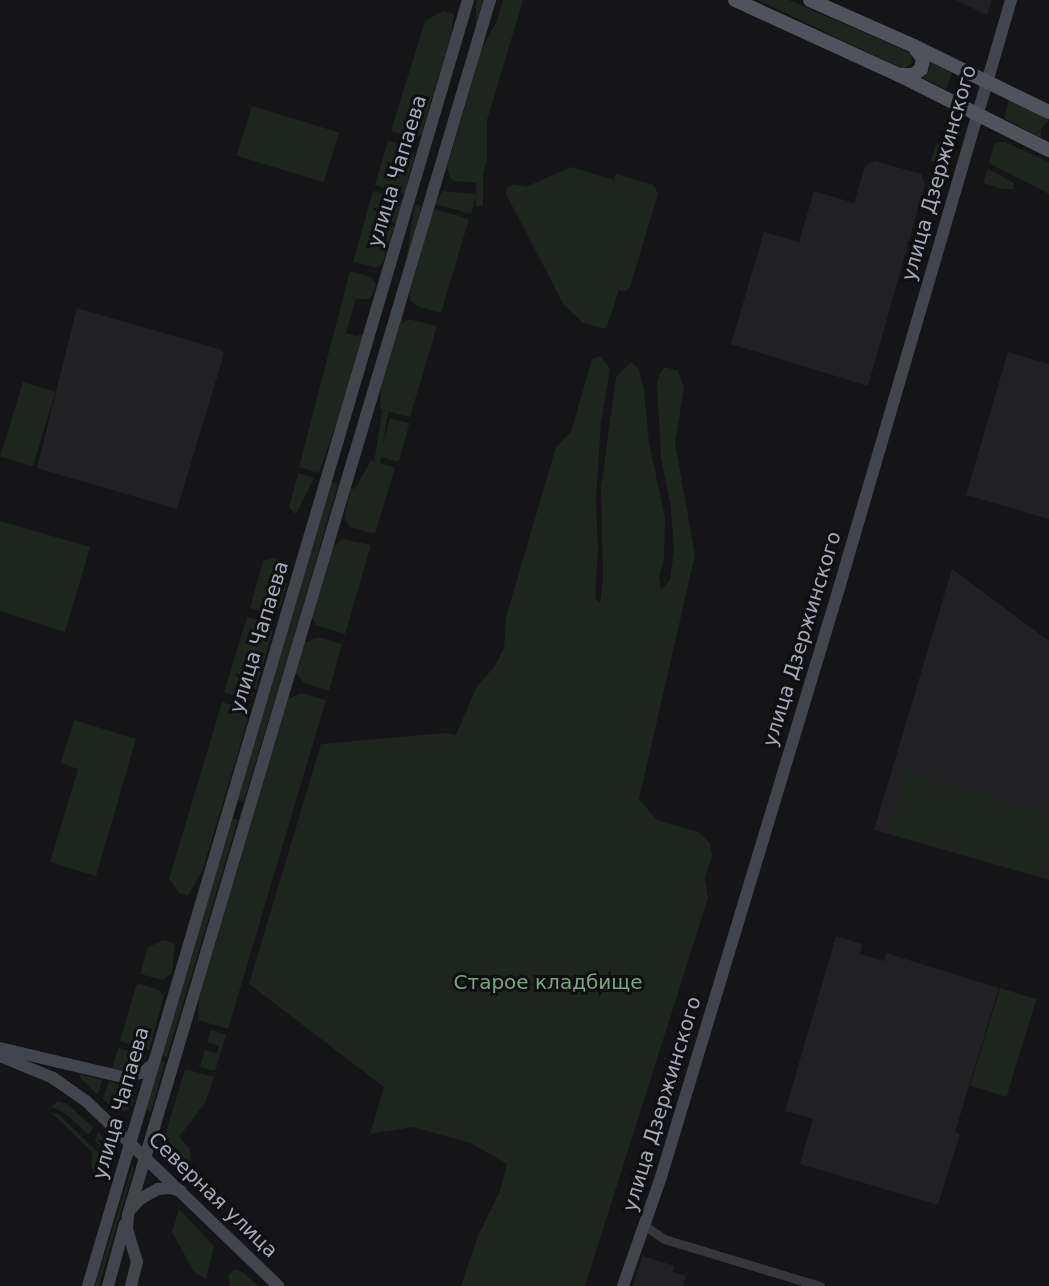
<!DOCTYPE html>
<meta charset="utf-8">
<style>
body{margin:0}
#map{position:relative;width:1049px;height:1286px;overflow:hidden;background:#151517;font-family:"DejaVu Sans",sans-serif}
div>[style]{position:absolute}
.built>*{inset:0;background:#212124}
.green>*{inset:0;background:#1d251e;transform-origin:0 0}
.street>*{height:9px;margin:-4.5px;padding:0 4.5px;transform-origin:4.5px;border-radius:4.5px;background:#36363c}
.secondary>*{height:12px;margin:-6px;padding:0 6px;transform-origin:6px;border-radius:6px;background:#43454d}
.primary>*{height:14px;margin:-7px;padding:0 7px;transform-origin:7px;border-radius:7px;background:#51535c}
span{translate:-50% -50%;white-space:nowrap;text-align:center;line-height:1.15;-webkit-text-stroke:6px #101012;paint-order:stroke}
.street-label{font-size:20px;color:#a6aab8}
.park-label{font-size:20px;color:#7ba580}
</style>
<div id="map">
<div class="built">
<i style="clip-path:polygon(956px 0,992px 0,987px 15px)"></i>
<i style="clip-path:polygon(875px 161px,921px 174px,925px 184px,868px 386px,731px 344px,764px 232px,799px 242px,814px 191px,854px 203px,865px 166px)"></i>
<i style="clip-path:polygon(77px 308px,222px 350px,224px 354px,177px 509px,37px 468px)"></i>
<i style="clip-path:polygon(1008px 352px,1049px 364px,1049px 519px,966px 495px)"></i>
<i style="clip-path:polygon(952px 569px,1049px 641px,1049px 880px,874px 830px)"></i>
<i style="clip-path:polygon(836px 936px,862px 944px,860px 954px,884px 961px,886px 953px,999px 988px,955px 1132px,960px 1134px,938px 1205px,800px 1164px,813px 1119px,785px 1111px)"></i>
<i style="clip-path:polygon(642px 1256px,675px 1266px,673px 1272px,686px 1276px,683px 1284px,686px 1286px,633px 1286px)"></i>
</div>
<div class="green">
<i style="left:476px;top:0;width:7px;height:206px"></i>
<i style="clip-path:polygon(503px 0,523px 0,487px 120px,487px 161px,479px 183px,454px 181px,450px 178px,447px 167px,483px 46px,496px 23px)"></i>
<i style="clip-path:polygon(758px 0,789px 0,911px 53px,912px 63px,903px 69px)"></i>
<i style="clip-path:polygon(443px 11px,454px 14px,451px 35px,421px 135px,414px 138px,391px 131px,425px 21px)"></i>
<i style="clip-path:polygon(929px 61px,952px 73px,946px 89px,921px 77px,929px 71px)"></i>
<i style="clip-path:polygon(1009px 100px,1049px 120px,1041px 129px,1041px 138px,1004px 118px)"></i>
<i style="left:252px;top:106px;width:91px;height:52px;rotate:17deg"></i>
<i style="clip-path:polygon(388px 141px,410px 148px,413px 152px,414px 157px,404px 194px,375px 185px)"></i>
<i style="clip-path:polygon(1005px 142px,1049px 162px,1049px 194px,989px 163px,995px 143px)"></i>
<i style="clip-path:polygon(940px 143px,953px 150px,949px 162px,945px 164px,931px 161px,936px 145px)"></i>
<i style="clip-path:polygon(571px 167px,614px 180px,616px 174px,654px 185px,658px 194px,630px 287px,625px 291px,619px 290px,606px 329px,583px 323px,564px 305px,506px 194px,507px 188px,514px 184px,526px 187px)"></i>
<i style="clip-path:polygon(988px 169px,1014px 183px,1013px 189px,1003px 189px,983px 183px)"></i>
<i style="clip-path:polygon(373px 191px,403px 199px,383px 263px,377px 268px,353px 262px)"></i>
<i style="clip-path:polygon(443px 191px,477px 194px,471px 214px,435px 204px)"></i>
<i style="left:415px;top:204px;width:6px;height:286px;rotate:9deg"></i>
<i style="clip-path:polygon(433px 209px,469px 219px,441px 313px,417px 306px,411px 301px,409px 295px)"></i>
<i style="clip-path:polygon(350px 271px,371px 277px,376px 285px,370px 299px,356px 299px,346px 333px,356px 336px,368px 333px,319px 473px,299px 467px)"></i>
<i style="clip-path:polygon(408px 319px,437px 326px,410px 417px,380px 409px,381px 384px,398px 327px)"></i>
<i style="clip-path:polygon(600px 356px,610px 369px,601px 422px,596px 499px,598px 552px,595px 598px,600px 603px,603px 579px,601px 488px,616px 377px,631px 362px,639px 369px,644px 390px,649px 442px,665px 519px,664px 559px,659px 577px,661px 590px,670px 580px,674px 550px,671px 508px,661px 458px,657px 383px,660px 373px,665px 367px,678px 371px,684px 387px,675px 443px,695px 555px,639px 799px,657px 820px,698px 832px,710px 843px,712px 856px,705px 878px,708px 898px,585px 1286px,461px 1286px,478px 1236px,500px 1191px,507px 1164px,471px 1143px,413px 1127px,370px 1134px,384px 1087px,249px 984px,321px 744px,445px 733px,456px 735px,477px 686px,495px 666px,504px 648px,506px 617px,556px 447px,571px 432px,592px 359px)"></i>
<i style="left:23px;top:382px;width:34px;height:78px;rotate:17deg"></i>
<i style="left:390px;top:418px;width:20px;height:40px;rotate:15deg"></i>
<i style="clip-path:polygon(371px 460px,395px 468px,375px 534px,350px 527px,344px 518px,351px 488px,355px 489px)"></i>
<i style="clip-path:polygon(298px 473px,314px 478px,296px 514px,289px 508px)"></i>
<i style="clip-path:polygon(331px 482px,338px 484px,294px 636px,244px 801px,237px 800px)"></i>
<i style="clip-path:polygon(0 521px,90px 547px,65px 632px,0 611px)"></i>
<i style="clip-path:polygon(342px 539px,371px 545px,345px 634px,316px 625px,312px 615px,333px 547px)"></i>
<i style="clip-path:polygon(272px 558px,287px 562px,286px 585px,280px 608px,268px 613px,250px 608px,263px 561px)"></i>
<i style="clip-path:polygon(247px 617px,266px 622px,273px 630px,255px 693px,249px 699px,224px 692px)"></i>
<i style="clip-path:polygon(319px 637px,342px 644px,329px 691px,304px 683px,295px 672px,304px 643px)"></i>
<i style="clip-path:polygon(301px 693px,326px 700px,228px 1029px,198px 1020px,199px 998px,288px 699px)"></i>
<i style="clip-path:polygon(222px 702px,241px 708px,245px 711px,248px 719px,203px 869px,188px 896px,179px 893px,169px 879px)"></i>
<i style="clip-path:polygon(74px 720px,136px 739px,96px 876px,50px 862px,78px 769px,61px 763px)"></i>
<i style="clip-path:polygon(906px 772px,1049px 813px,1049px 853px,1042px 877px,889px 833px)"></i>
<i style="clip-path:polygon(232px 818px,238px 820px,167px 1057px,162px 1055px)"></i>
<i style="clip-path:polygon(164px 940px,175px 944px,172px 973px,163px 980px,140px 974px,148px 947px)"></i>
<i style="clip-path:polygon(137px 983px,159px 990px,164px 996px,149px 1050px,120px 1041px)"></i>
<i style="left:1000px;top:988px;width:38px;height:102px;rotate:17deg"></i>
<i style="clip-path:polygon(211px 1030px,226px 1035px,215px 1071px,200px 1067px,205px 1050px,217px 1053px,219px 1046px,207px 1042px)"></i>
<i style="clip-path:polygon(118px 1048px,147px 1056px,137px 1068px,125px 1071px,112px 1069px)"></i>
<i style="clip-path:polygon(161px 1061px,165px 1062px,152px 1109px,149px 1112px,147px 1108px)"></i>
<i style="clip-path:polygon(185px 1069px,214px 1077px,205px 1103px,179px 1137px,190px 1149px,191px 1174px,187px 1179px,171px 1161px,164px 1139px)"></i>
<i style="clip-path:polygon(80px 1074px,102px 1080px,98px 1095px,81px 1079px)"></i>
<i style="clip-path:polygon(109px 1081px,131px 1090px,134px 1101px,128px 1110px,117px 1112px,103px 1099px)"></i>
<i style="clip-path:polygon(58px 1101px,67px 1104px,93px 1127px,89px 1135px,62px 1111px,51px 1107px)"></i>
<i style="clip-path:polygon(51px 1112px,59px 1115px,101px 1155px,95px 1173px,91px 1166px,92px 1152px)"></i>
<i style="clip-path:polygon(98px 1132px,110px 1145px,113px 1154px,110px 1171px,105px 1175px,102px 1175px,108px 1155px,95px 1140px)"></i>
<i style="clip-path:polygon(132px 1166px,134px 1168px,99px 1286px,95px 1286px)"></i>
<i style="clip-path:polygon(179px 1209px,214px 1246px,206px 1279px,194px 1272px,172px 1232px)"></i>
<i style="clip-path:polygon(235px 1269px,244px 1273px,258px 1286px,230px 1286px,228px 1275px)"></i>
</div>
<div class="street">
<i style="left:645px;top:1226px;width:23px;rotate:34deg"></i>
<i style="left:664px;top:1239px;width:163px;rotate:16.8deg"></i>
</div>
<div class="secondary">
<i style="left:0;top:1048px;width:126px;rotate:13.3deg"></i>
<i style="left:123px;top:1077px;width:22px;rotate:-13deg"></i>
<i style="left:144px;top:1072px;width:12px;rotate:-42deg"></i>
<i style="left:0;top:1056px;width:57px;rotate:22.5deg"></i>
<i style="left:53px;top:1078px;width:40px;rotate:34.9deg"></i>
<i style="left:86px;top:1101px;width:267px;rotate:43.9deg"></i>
<i style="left:131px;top:1209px;width:13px;rotate:-48deg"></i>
<i style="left:140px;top:1199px;width:21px;rotate:-29deg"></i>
<i style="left:158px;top:1189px;width:12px;rotate:-5deg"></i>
<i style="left:170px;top:1188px;width:11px;rotate:15deg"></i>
<i style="left:88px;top:1286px;width:1341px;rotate:-73.54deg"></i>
<i style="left:108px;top:1286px;width:64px;rotate:-74.7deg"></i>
<i style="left:131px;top:1286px;width:25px;rotate:-76deg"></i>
<i style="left:137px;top:1262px;width:34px;rotate:-107deg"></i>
<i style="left:127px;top:1229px;width:14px;rotate:-86deg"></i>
<i style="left:128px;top:1215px;width:1268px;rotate:-73.41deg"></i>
<i style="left:623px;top:1286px;width:115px;rotate:-70.8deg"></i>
<i style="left:661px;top:1177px;width:615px;rotate:-73.18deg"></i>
<i style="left:839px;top:588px;width:613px;rotate:-73.69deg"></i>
</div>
<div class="primary">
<i style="left:735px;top:0;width:180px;rotate:24.6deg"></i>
<i style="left:899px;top:75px;width:168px;rotate:26.6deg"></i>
<i style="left:810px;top:0;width:114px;rotate:23.9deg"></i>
<i style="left:914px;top:46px;width:150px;rotate:26.1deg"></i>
<i style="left:899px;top:75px;width:14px"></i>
<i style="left:913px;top:75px;width:10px;rotate:-37deg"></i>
<i style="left:921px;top:69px;width:10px;rotate:-79deg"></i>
<i style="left:923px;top:59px;width:14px;rotate:-126deg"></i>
</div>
<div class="street-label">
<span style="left:397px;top:171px;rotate:-73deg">улица Чапаева</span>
<span style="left:939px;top:173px;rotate:-74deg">улица Дзержинского</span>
<span style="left:259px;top:637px;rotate:-73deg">улица Чапаева</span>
<span style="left:802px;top:639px;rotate:-73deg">улица Дзержинского</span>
<span style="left:121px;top:1103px;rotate:-74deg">улица Чапаева</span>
<span style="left:662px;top:1104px;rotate:-73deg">улица Дзержинского</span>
<span style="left:213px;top:1195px;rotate:44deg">Северная улица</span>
</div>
<div class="park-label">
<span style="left:548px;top:982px">Старое кладбище</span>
</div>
</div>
